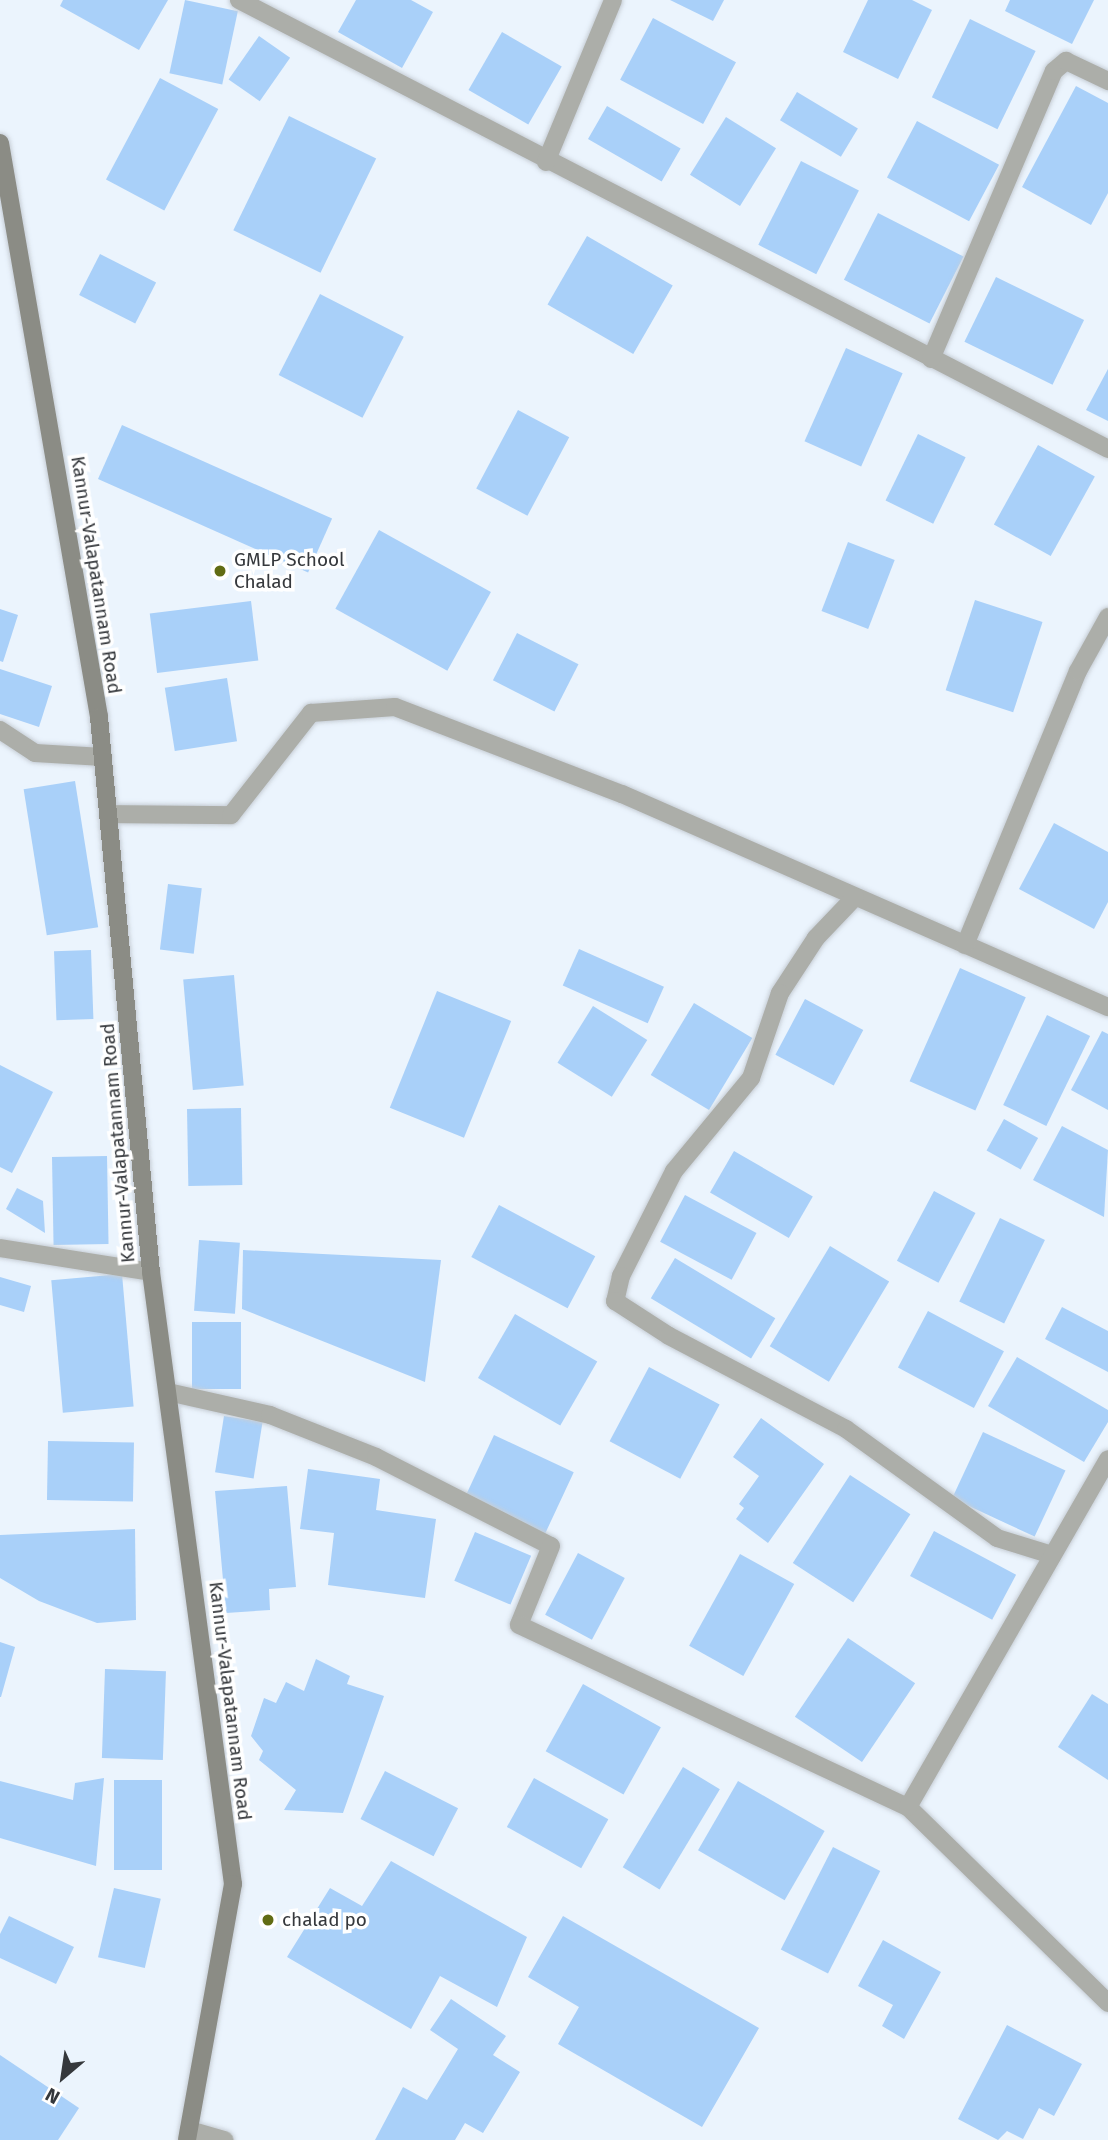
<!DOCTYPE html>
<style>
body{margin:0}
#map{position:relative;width:1108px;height:2140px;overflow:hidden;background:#ebf4fd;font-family:"Fira Sans",sans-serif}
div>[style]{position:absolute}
.building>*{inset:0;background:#a9d0f9;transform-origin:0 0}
.roads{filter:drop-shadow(0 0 2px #c7ced6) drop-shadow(0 0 2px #c7ced6)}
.minor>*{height:18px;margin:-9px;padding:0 9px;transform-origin:9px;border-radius:9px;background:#acaea9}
.secondary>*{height:18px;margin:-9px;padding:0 9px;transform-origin:9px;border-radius:9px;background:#8b8c85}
.dots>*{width:19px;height:19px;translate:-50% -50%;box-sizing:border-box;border:4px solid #fff;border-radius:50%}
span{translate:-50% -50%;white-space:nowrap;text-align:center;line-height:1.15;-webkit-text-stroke:7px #fff;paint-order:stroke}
.poi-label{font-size:19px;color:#35383c}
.left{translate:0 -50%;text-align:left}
.street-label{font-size:19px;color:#35383c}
.north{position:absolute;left:28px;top:2042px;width:70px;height:70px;-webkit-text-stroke:5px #fff;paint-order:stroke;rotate:209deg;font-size:19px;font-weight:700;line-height:28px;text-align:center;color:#35383c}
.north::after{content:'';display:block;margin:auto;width:24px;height:32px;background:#35383c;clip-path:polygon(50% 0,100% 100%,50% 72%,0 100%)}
</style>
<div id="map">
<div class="building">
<i style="clip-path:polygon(63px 0,168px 0,139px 50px,60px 6px)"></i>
<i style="left:185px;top:0;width:54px;height:75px;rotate:12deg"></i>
<i style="clip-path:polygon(356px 0,411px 0,433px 12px,402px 68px,338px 32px)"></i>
<i style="clip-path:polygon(670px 0,724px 0,713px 21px)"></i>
<i style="clip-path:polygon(868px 0,912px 0,932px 10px,898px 79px,843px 52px)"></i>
<i style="clip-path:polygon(1010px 0,1094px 0,1072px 44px,1005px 11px)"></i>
<i style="left:653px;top:18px;width:94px;height:70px;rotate:28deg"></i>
<i style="left:970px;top:19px;width:73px;height:87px;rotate:26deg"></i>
<i style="left:502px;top:32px;width:69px;height:67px;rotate:30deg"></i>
<i style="left:259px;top:36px;width:38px;height:53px;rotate:35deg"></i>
<i style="left:160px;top:78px;width:66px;height:115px;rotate:28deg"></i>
<i style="clip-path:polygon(1076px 86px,1108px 103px,1108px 193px,1091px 225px,1022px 187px)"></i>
<i style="left:797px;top:92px;width:71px;height:33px;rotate:31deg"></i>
<i style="left:607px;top:106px;width:85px;height:38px;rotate:30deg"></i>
<i style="left:289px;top:116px;width:97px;height:127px;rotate:26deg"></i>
<i style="left:726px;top:117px;width:59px;height:68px;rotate:32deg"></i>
<i style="left:917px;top:121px;width:93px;height:64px;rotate:28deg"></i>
<i style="left:801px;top:161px;width:65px;height:94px;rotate:27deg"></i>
<i style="left:878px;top:213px;width:96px;height:75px;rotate:27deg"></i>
<i style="left:587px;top:236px;width:99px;height:79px;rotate:30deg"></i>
<i style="left:100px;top:254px;width:63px;height:46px;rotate:27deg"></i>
<i style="left:996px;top:277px;width:98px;height:72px;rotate:26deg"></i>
<i style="left:320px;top:294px;width:94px;height:91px;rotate:27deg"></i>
<i style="left:846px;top:348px;width:62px;height:102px;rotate:24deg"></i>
<i style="clip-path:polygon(1108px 369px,1108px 421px,1086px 410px)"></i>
<i style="left:518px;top:410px;width:58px;height:89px;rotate:28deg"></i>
<i style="left:122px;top:425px;width:230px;height:59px;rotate:24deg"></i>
<i style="left:918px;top:434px;width:53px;height:74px;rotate:26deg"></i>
<i style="left:1038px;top:445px;width:65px;height:91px;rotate:29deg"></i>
<i style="left:379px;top:530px;width:128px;height:90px;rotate:29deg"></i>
<i style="left:848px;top:542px;width:50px;height:74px;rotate:21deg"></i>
<i style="left:975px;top:600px;width:71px;height:95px;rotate:18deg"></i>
<i style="left:251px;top:601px;width:60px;height:102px;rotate:83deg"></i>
<i style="clip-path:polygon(0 609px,18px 615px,3px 662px,0 661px)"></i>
<i style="left:517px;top:633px;width:69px;height:53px;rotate:27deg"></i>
<i style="clip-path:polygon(0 669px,52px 686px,39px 727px,0 714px)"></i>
<i style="left:227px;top:678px;width:64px;height:63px;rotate:81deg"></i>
<i style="left:75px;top:781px;width:148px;height:52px;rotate:81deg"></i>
<i style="clip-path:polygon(1054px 823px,1108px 852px,1108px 902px,1094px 929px,1019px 889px)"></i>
<i style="left:168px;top:884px;width:34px;height:66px;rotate:7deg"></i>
<i style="left:579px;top:949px;width:93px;height:40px;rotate:24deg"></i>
<i style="left:91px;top:950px;width:69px;height:37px;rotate:88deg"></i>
<i style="left:960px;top:968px;width:72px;height:124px;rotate:24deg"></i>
<i style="left:234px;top:975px;width:111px;height:51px;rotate:85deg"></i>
<i style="left:437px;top:991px;width:80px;height:126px;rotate:22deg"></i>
<i style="left:805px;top:999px;width:66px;height:63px;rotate:28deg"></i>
<i style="left:694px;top:1003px;width:68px;height:84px;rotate:31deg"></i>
<i style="left:593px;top:1006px;width:64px;height:67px;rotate:32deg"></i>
<i style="left:1047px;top:1015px;width:48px;height:100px;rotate:26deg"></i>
<i style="clip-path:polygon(1102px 1031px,1108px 1034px,1108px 1110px,1071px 1090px)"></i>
<i style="clip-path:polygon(0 1065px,53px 1092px,12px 1173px,0 1167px)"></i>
<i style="left:241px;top:1108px;width:77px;height:54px;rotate:89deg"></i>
<i style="left:1004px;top:1119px;width:39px;height:36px;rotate:29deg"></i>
<i style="clip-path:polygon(1062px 1126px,1108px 1150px,1104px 1217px,1033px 1180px)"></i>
<i style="left:734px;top:1151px;width:91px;height:48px;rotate:30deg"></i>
<i style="left:107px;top:1156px;width:88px;height:55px;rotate:89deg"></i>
<i style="clip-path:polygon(17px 1188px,43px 1201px,45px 1233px,6px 1209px)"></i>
<i style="left:934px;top:1191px;width:47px;height:79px;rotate:28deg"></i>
<i style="left:685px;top:1195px;width:81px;height:53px;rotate:28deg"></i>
<i style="left:499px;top:1205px;width:109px;height:59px;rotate:28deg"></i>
<i style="left:1000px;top:1218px;width:50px;height:93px;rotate:26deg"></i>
<i style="left:199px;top:1240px;width:41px;height:71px;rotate:4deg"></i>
<i style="left:830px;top:1246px;width:69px;height:117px;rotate:31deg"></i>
<i style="clip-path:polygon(243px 1250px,441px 1260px,425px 1382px,242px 1309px)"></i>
<i style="left:675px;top:1258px;width:117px;height:47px;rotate:31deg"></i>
<i style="left:122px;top:1274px;width:133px;height:71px;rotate:85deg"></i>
<i style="clip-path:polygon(0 1277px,31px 1286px,24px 1312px,0 1305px)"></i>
<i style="clip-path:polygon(1062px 1307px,1108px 1331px,1108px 1372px,1045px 1339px)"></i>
<i style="left:928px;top:1311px;width:86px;height:64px;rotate:28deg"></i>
<i style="left:515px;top:1314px;width:95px;height:74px;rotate:30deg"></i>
<i style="left:192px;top:1322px;width:49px;height:67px"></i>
<i style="clip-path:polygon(1017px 1357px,1108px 1410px,1108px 1422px,1084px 1462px,988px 1406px)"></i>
<i style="left:649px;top:1367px;width:80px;height:84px;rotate:28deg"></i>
<i style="left:224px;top:1416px;width:39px;height:57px;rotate:9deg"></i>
<i style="clip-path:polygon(761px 1418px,824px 1464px,768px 1543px,736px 1519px,744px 1508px,739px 1504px,759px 1476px,733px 1457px)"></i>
<i style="left:983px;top:1432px;width:91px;height:73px;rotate:25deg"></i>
<i style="left:494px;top:1435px;width:88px;height:70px;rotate:25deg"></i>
<i style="left:48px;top:1441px;width:86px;height:59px;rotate:1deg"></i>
<i style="clip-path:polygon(308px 1469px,380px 1479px,376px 1510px,436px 1519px,425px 1598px,328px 1585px,334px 1533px,300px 1529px)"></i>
<i style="left:850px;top:1475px;width:72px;height:105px;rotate:33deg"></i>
<i style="clip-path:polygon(287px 1486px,296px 1587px,269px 1589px,270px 1610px,226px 1613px,215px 1491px)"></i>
<i style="clip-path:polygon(135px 1529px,136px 1620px,97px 1623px,39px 1601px,0 1578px,0 1535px)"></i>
<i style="left:934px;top:1531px;width:93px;height:51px;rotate:28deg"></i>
<i style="left:475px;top:1532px;width:61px;height:53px;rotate:23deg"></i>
<i style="left:578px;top:1553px;width:53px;height:70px;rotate:28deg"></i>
<i style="left:740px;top:1554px;width:62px;height:105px;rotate:29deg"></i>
<i style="left:848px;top:1638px;width:81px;height:95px;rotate:34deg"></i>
<i style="clip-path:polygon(0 1642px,15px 1647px,1px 1697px,0 1697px)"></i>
<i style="clip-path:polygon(316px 1659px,350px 1676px,347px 1684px,384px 1696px,343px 1813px,284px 1810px,296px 1790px,259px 1760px,263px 1751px,251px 1736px,264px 1698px,276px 1703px,286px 1682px,304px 1691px)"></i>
<i style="left:105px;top:1669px;width:61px;height:89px;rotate:2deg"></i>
<i style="left:583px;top:1684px;width:89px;height:77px;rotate:29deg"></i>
<i style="clip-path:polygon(1092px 1694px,1108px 1704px,1108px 1780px,1058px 1747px)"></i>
<i style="left:683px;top:1767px;width:43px;height:117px;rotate:31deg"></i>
<i style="left:385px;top:1771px;width:82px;height:54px;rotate:27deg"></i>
<i style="clip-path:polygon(104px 1778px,96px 1866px,0 1838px,0 1781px,73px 1800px,75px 1783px)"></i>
<i style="left:534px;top:1778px;width:85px;height:56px;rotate:29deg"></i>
<i style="left:114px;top:1780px;width:48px;height:90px"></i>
<i style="left:738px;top:1781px;width:100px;height:80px;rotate:30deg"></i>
<i style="left:833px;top:1847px;width:53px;height:115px;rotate:27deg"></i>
<i style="clip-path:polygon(391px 1861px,527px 1937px,497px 2007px,440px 1976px,411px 2029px,287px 1957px,330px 1888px,362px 1906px)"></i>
<i style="left:114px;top:1888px;width:48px;height:71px;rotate:13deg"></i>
<i style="clip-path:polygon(9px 1916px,74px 1947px,56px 1984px,0 1958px,0 1934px)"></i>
<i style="clip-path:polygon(563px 1916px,759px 2028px,702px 2127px,558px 2044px,579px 2007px,528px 1977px)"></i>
<i style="clip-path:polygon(883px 1940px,941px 1972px,904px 2039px,882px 2026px,893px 2005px,858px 1986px)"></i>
<i style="clip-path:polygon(451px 1999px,506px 2036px,493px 2055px,520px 2072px,483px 2133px,465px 2123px,455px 2140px,375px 2140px,403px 2087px,427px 2100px,458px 2049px,430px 2030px)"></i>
<i style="clip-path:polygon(1007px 2025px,1082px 2064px,1054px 2116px,1039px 2108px,1023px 2139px,1007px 2131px,998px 2140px,958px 2119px)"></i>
<i style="clip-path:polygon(0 2055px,79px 2108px,58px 2140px,0 2140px)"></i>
</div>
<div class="roads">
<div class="minor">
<i style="left:239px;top:0;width:978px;rotate:27.32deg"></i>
<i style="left:546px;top:162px;width:175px;rotate:-67.5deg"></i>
<i style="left:931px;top:359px;width:313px;rotate:-66.9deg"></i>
<i style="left:1054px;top:71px;width:16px;rotate:-40deg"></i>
<i style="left:1066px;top:61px;width:47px;rotate:25.5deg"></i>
<i style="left:0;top:730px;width:42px;rotate:33.3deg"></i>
<i style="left:35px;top:753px;width:68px;rotate:3.4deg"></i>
<i style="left:108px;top:814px;width:123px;rotate:0.5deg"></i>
<i style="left:231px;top:815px;width:130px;rotate:-51.9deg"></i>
<i style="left:311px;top:713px;width:84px;rotate:-4.1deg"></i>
<i style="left:395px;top:707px;width:243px;rotate:21deg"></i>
<i style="left:622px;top:794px;width:531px;rotate:23.67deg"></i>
<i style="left:855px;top:897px;width:57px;rotate:133.6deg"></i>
<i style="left:816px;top:938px;width:66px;rotate:123.2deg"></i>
<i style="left:780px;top:993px;width:90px;rotate:108.8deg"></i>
<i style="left:751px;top:1078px;width:121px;rotate:129.6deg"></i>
<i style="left:674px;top:1171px;width:118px;rotate:116.8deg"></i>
<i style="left:621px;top:1276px;width:26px;rotate:103deg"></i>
<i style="left:615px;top:1301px;width:64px;rotate:32.9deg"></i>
<i style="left:669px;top:1336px;width:200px;rotate:27.7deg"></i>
<i style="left:846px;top:1429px;width:186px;rotate:35.8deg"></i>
<i style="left:997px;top:1538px;width:58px;rotate:17.2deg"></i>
<i style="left:965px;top:945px;width:296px;rotate:-67.6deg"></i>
<i style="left:1078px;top:671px;width:62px;rotate:-60.9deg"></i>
<i style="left:0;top:1248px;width:153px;rotate:9deg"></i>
<i style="left:168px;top:1392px;width:105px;rotate:12.7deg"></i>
<i style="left:270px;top:1415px;width:114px;rotate:21.6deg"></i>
<i style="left:376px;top:1457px;width:196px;rotate:27deg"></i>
<i style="left:551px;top:1546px;width:85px;rotate:112.1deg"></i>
<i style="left:519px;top:1625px;width:429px;rotate:25.1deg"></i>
<i style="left:908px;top:1807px;width:280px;rotate:44.4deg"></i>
<i style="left:908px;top:1807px;width:401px;rotate:-60.1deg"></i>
<i style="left:189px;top:2130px;width:37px;rotate:16deg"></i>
</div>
<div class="secondary">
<i style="left:0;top:143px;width:582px;rotate:80.21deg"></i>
<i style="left:99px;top:717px;width:557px;rotate:84.65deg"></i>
<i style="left:151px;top:1272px;width:617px;rotate:82.37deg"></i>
<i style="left:233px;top:1884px;width:260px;rotate:100.2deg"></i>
</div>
</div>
<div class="dots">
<i style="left:220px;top:571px;background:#616c14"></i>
<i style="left:268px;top:1920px;background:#616c14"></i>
</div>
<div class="poi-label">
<span class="left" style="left:234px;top:571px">GMLP School<br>Chalad</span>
<span class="left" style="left:282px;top:1920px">chalad po</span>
</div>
<div class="street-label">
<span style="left:96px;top:575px;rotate:81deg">Kannur-Valapatannam Road</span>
<span style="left:118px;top:1143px;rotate:-95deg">Kannur-Valapatannam Road</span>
<span style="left:230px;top:1701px;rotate:83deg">Kannur-Valapatannam Road</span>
</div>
<div class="north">N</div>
</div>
